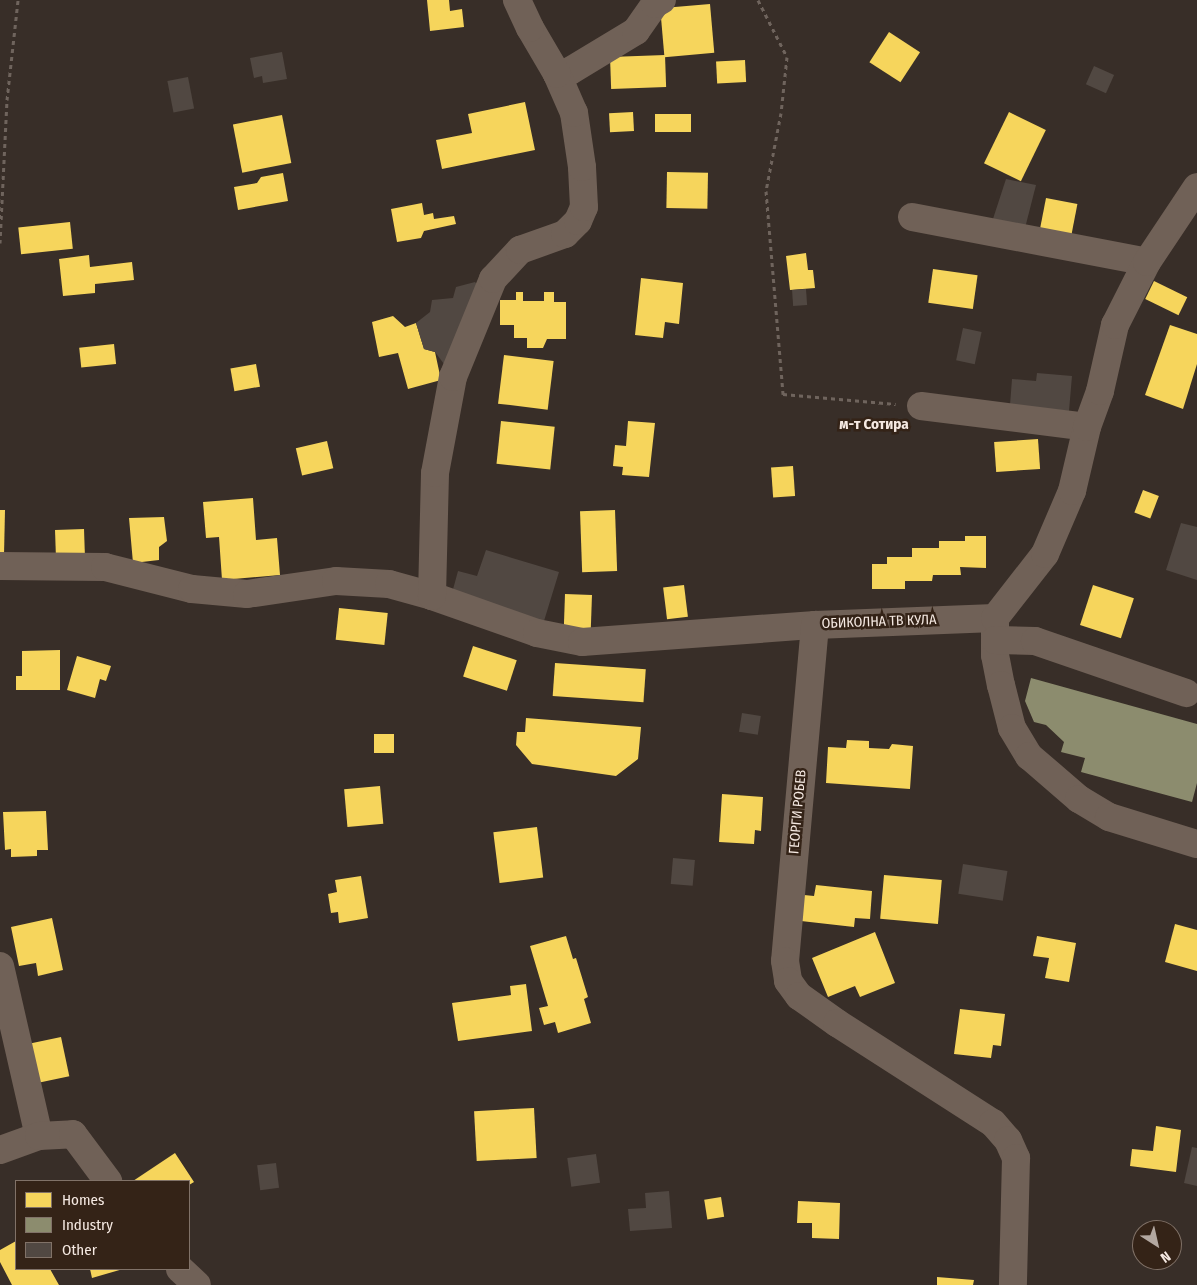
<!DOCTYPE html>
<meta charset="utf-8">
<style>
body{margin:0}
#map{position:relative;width:1197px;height:1285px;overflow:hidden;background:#382e28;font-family:"Fira Sans Condensed",sans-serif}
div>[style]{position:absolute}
.homes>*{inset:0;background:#f6d55c;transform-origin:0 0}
.industry>*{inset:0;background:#8c8c6e}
.building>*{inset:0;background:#514842;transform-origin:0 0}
.path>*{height:3px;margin-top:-1.5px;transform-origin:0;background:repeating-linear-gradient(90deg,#6f645d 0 4px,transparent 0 8px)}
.minor>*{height:28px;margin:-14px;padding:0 14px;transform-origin:14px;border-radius:14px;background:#706157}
span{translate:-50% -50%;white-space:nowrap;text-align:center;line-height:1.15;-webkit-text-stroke:5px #342317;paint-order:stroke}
.street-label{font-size:14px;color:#f5e9e2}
.neighbourhood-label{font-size:15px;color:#f5e9e2;font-weight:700}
.legend{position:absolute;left:15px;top:1180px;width:175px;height:90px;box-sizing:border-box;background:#342317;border:1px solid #817268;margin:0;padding:6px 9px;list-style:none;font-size:15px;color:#f5e9e2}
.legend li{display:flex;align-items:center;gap:10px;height:25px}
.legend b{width:25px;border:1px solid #817268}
.north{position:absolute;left:1132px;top:1220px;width:50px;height:50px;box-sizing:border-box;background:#342317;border:1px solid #817268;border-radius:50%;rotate:145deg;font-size:14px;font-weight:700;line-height:20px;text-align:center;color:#f5e9e2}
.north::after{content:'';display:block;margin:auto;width:18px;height:22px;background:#b3a8a1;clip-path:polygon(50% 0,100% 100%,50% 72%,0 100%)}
</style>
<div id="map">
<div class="homes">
<i style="clip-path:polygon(427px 0,449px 0,450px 11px,462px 9px,464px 27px,430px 31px)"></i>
<i style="left:710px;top:4px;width:49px;height:50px;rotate:85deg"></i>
<i style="left:889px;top:32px;width:37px;height:36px;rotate:33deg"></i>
<i style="left:665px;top:55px;width:32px;height:55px;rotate:88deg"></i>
<i style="left:745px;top:60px;width:22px;height:29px;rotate:87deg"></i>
<i style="clip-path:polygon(525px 102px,535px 150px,442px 169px,436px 140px,472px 133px,468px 114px)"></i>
<i style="left:633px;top:112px;width:19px;height:24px;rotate:87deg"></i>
<i style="left:1009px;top:112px;width:41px;height:57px;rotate:26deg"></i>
<i style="left:655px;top:114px;width:36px;height:18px"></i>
<i style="left:282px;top:115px;width:49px;height:50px;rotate:79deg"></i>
<i style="left:667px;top:172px;width:41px;height:36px;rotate:1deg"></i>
<i style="clip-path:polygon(283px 173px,288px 201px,238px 210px,234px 187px,257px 183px,261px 177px)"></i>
<i style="left:1046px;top:198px;width:32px;height:34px;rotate:11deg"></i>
<i style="clip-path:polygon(422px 203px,424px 215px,433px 213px,434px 219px,454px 216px,456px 224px,424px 231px,421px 238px,397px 242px,391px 209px)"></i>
<i style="left:70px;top:222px;width:27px;height:52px;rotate:84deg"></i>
<i style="clip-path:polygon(806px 253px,808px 270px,813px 270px,815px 288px,790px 290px,786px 256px)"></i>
<i style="clip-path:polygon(89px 255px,90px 267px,132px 262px,134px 280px,95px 284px,95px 293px,63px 296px,59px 259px)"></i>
<i style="left:933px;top:269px;width:45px;height:34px;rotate:8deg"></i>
<i style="clip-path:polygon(641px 278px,683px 283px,679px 324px,665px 322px,663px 338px,635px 335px)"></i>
<i style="left:1154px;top:281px;width:37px;height:20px;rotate:26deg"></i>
<i style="clip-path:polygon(516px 292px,523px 292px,523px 301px,544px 301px,544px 292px,554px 292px,554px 302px,566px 302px,566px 339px,547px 339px,543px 348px,527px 348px,527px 338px,514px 338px,514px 325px,500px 325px,500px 300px,516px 300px)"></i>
<i style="clip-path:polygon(393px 316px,405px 327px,416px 323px,424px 349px,435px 352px,441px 380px,408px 389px,398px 353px,379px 357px,372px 322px)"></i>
<i style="clip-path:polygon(1170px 325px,1197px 334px,1197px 364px,1183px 409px,1145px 395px)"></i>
<i style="left:114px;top:344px;width:20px;height:35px;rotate:84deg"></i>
<i style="left:504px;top:355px;width:50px;height:49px;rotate:7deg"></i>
<i style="left:256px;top:364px;width:23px;height:26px;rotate:80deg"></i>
<i style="left:501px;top:421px;width:54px;height:43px;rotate:6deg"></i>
<i style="clip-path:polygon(628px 421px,655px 423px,649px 477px,622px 475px,623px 467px,613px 466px,615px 445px,626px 446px)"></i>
<i style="left:1038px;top:439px;width:30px;height:44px;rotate:86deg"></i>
<i style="left:327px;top:441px;width:28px;height:32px;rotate:77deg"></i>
<i style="left:793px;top:466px;width:30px;height:22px;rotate:86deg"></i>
<i style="left:1143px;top:490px;width:17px;height:24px;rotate:21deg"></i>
<i style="clip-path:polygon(253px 498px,256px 540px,277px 538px,280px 575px,222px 580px,219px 537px,206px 538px,203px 502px)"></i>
<i style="clip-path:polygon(0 510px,5px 510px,4px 555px,0 554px)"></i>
<i style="left:615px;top:510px;width:61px;height:35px;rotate:88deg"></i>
<i style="clip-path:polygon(164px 517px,167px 541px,159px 547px,159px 560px,133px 563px,129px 518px)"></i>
<i style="left:84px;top:529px;width:25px;height:29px;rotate:88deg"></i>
<i style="clip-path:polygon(965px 536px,986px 536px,986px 568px,960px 567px,961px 575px,933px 575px,932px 581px,905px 581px,905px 589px,872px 589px,872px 564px,887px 564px,887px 557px,912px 557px,912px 548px,939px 548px,939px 541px,965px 541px)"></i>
<i style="left:684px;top:585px;width:32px;height:21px;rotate:83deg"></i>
<i style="left:1093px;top:585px;width:43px;height:42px;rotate:18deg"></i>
<i style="left:565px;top:594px;width:27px;height:34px;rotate:2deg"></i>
<i style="left:339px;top:608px;width:49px;height:32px;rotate:6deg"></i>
<i style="left:473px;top:646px;width:46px;height:32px;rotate:18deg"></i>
<i style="clip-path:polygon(60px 650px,60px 690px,16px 690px,16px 676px,22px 676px,22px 651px)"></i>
<i style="clip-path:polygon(77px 656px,111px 666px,106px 681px,100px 679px,95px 698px,67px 690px)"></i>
<i style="left:555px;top:663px;width:91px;height:33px;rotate:4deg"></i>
<i style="clip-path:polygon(526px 718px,641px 727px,638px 759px,616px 776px,532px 764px,516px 745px,517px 732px,525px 732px)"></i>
<i style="left:374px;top:734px;width:20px;height:19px"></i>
<i style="clip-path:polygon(847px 740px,869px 741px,869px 748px,889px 749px,892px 744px,913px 746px,910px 789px,826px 783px,828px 747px,846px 748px)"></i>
<i style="left:380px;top:786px;width:38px;height:36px;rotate:85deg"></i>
<i style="clip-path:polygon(722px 794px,763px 797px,761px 831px,755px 830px,754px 844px,719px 842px)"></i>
<i style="clip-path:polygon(46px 811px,48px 850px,37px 850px,37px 856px,11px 857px,11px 849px,5px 850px,3px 812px)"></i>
<i style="left:537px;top:827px;width:51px;height:44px;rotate:83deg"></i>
<i style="left:884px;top:875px;width:58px;height:44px;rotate:5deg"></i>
<i style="clip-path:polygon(361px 876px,368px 918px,339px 923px,338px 912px,331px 913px,328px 894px,337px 892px,335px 880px)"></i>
<i style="clip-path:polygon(816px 885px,872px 891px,870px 919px,855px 918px,854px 927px,801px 921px,804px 895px,814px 896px)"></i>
<i style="clip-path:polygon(52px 918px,63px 970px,38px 976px,36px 963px,19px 966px,11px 927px)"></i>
<i style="clip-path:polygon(1175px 924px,1197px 930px,1197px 971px,1165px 962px)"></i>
<i style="clip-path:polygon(875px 932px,895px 983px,860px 997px,855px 986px,828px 997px,812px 958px)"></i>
<i style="clip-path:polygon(566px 936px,573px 959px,576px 958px,588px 997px,584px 999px,591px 1023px,558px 1033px,555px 1022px,544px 1025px,539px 1008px,548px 1006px,530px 946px)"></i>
<i style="clip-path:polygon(1037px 936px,1076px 943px,1069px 982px,1045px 978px,1049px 958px,1033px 956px)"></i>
<i style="clip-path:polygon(526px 984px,532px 1031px,458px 1041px,452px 1003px,511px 995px,510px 986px)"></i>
<i style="clip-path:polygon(960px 1009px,1005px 1014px,1001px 1046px,993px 1045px,991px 1058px,954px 1054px)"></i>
<i style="left:61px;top:1037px;width:40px;height:34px;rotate:78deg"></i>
<i style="left:534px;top:1108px;width:50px;height:60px;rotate:87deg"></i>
<i style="clip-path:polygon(1156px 1126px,1181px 1130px,1176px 1172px,1130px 1166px,1132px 1149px,1153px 1151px)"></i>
<i style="clip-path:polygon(175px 1153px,194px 1182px,189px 1185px,189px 1181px,133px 1181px)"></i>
<i style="left:721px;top:1197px;width:20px;height:17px;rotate:81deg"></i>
<i style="clip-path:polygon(798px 1201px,840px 1203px,839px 1239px,812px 1238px,812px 1223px,797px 1223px)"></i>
<i style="clip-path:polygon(16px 1241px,16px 1269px,50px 1269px,59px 1285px,12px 1285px,0 1262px,0 1250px)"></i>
<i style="clip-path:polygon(90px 1269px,123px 1269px,92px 1278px)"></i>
<i style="clip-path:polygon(937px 1277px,974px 1280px,973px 1285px,937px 1285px)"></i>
</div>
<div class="industry">
<i style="clip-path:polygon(1031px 678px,1197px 724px,1197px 783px,1192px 802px,1081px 772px,1085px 758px,1061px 752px,1064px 742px,1046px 725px,1034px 722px,1025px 701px)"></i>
</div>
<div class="building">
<i style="clip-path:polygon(282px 52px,287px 79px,263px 83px,262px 76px,254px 78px,250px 58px)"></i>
<i style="left:1094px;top:66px;width:22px;height:20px;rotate:24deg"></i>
<i style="left:188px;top:77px;width:32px;height:21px;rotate:79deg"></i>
<i style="clip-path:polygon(1006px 179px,1036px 185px,1024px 232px,991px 225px)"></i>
<i style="clip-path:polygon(475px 282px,480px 288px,447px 368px,435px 352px,424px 349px,416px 323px,430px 312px,432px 300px,453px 298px,456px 287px)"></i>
<i style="left:806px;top:289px;width:16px;height:14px;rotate:86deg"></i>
<i style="left:963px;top:328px;width:19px;height:33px;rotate:12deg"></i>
<i style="clip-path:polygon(1037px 373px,1072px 376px,1069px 411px,1010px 405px,1012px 379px,1036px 381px)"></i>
<i style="clip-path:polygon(1181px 523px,1197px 527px,1197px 580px,1166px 570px)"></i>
<i style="clip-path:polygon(486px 550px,559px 572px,544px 621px,452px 593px,458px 571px,477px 576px)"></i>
<i style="left:742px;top:713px;width:19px;height:19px;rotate:9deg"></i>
<i style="left:673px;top:858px;width:22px;height:26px;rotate:5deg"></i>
<i style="left:963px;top:864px;width:45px;height:30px;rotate:9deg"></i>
<i style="clip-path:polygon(1192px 1147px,1197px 1148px,1197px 1186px,1184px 1183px)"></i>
<i style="left:596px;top:1154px;width:29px;height:29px;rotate:82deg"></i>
<i style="left:276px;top:1163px;width:25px;height:19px;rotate:83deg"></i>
<i style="clip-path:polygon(669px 1191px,672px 1228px,630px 1231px,628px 1209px,646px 1208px,645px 1193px)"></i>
</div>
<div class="path">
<i style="left:758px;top:0;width:64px;rotate:63deg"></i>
<i style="left:787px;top:57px;width:56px;rotate:96.1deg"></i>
<i style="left:781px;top:113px;width:79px;rotate:100.9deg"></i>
<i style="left:766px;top:191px;width:204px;rotate:85.2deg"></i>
<i style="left:783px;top:394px;width:113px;rotate:5.1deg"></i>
<i style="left:0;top:243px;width:143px;rotate:-87.2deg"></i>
<i style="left:7px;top:100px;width:101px;rotate:-83.7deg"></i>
</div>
<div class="minor">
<i style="left:557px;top:74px;width:13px;rotate:-13deg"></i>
<i style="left:570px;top:71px;width:77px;rotate:-31.2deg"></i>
<i style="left:636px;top:31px;width:33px;rotate:-55deg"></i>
<i style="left:655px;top:4px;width:8px;rotate:-30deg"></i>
<i style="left:912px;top:217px;width:239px;rotate:10.8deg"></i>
<i style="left:921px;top:406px;width:167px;rotate:7.2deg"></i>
<i style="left:0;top:566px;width:105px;rotate:0.5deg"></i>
<i style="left:105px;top:567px;width:90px;rotate:14.2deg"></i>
<i style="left:192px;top:589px;width:55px;rotate:5.2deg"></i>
<i style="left:247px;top:594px;width:90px;rotate:-8.3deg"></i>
<i style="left:336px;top:581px;width:53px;rotate:3.2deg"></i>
<i style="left:389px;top:584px;width:45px;rotate:15.6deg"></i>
<i style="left:432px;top:596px;width:111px;rotate:19.4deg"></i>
<i style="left:537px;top:633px;width:46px;rotate:11.3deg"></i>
<i style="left:582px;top:642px;width:234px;rotate:-4.2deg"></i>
<i style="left:815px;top:625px;width:180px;rotate:-2.2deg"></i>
<i style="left:995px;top:618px;width:37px;rotate:90deg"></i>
<i style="left:995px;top:655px;width:31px;rotate:79deg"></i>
<i style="left:1001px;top:685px;width:44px;rotate:75.7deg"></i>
<i style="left:1012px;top:728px;width:33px;rotate:59deg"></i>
<i style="left:1029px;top:756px;width:66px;rotate:40.7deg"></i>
<i style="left:1079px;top:799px;width:35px;rotate:31deg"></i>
<i style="left:1109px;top:817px;width:92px;rotate:17.1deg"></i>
<i style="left:432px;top:596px;width:123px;rotate:-88.6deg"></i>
<i style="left:435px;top:473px;width:98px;rotate:-79.4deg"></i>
<i style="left:453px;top:377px;width:106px;rotate:-67.8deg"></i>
<i style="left:493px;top:279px;width:40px;rotate:-47deg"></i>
<i style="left:520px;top:250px;width:48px;rotate:-19.6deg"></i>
<i style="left:565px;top:234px;width:18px;rotate:-45deg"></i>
<i style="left:578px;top:221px;width:15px;rotate:-67deg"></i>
<i style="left:584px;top:207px;width:40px;rotate:-92.9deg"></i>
<i style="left:582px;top:167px;width:55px;rotate:-98.4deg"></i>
<i style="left:574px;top:113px;width:43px;rotate:-113.6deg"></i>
<i style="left:557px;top:74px;width:53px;rotate:-120.4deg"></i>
<i style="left:530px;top:28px;width:31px;rotate:-115deg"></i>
<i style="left:995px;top:618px;width:81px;rotate:-52deg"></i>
<i style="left:1045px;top:554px;width:69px;rotate:-66.8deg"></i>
<i style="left:1072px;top:491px;width:66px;rotate:-76.8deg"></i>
<i style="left:1087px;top:427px;width:38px;rotate:-70deg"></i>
<i style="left:1100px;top:391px;width:68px;rotate:-77.2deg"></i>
<i style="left:1115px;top:325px;width:71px;rotate:-63.1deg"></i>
<i style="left:1147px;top:262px;width:90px;rotate:-56.3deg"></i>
<i style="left:815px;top:625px;width:337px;rotate:95.1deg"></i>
<i style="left:785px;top:961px;width:20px;rotate:81deg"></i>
<i style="left:788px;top:981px;width:19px;rotate:54deg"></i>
<i style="left:799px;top:996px;width:47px;rotate:35.4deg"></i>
<i style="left:837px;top:1023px;width:185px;rotate:32.7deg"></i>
<i style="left:993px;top:1123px;width:23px;rotate:49deg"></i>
<i style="left:1008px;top:1140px;width:20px;rotate:66deg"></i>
<i style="left:1016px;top:1158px;width:127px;rotate:91.4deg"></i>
<i style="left:995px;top:640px;width:40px;rotate:1.4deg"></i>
<i style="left:1035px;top:641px;width:160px;rotate:19deg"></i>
<i style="left:0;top:966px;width:174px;rotate:77.1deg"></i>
<i style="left:0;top:1150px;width:41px;rotate:-19.7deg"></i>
<i style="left:39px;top:1136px;width:34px;rotate:-3deg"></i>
<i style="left:73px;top:1134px;width:59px;rotate:53.3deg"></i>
<i style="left:180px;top:1269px;width:23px;rotate:43deg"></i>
</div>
<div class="street-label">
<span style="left:879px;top:622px;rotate:-2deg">ОБИКОЛНА ТВ КУЛА</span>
<span style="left:798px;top:812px;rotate:-85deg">ГЕОРГИ РОБЕВ</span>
</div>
<div class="neighbourhood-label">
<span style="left:874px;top:425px">м-т Сотира</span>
</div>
<ul class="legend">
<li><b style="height:14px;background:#f6d55c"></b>Homes</li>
<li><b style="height:14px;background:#8c8c6e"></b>Industry</li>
<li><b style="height:14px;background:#514842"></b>Other</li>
</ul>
<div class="north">N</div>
</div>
